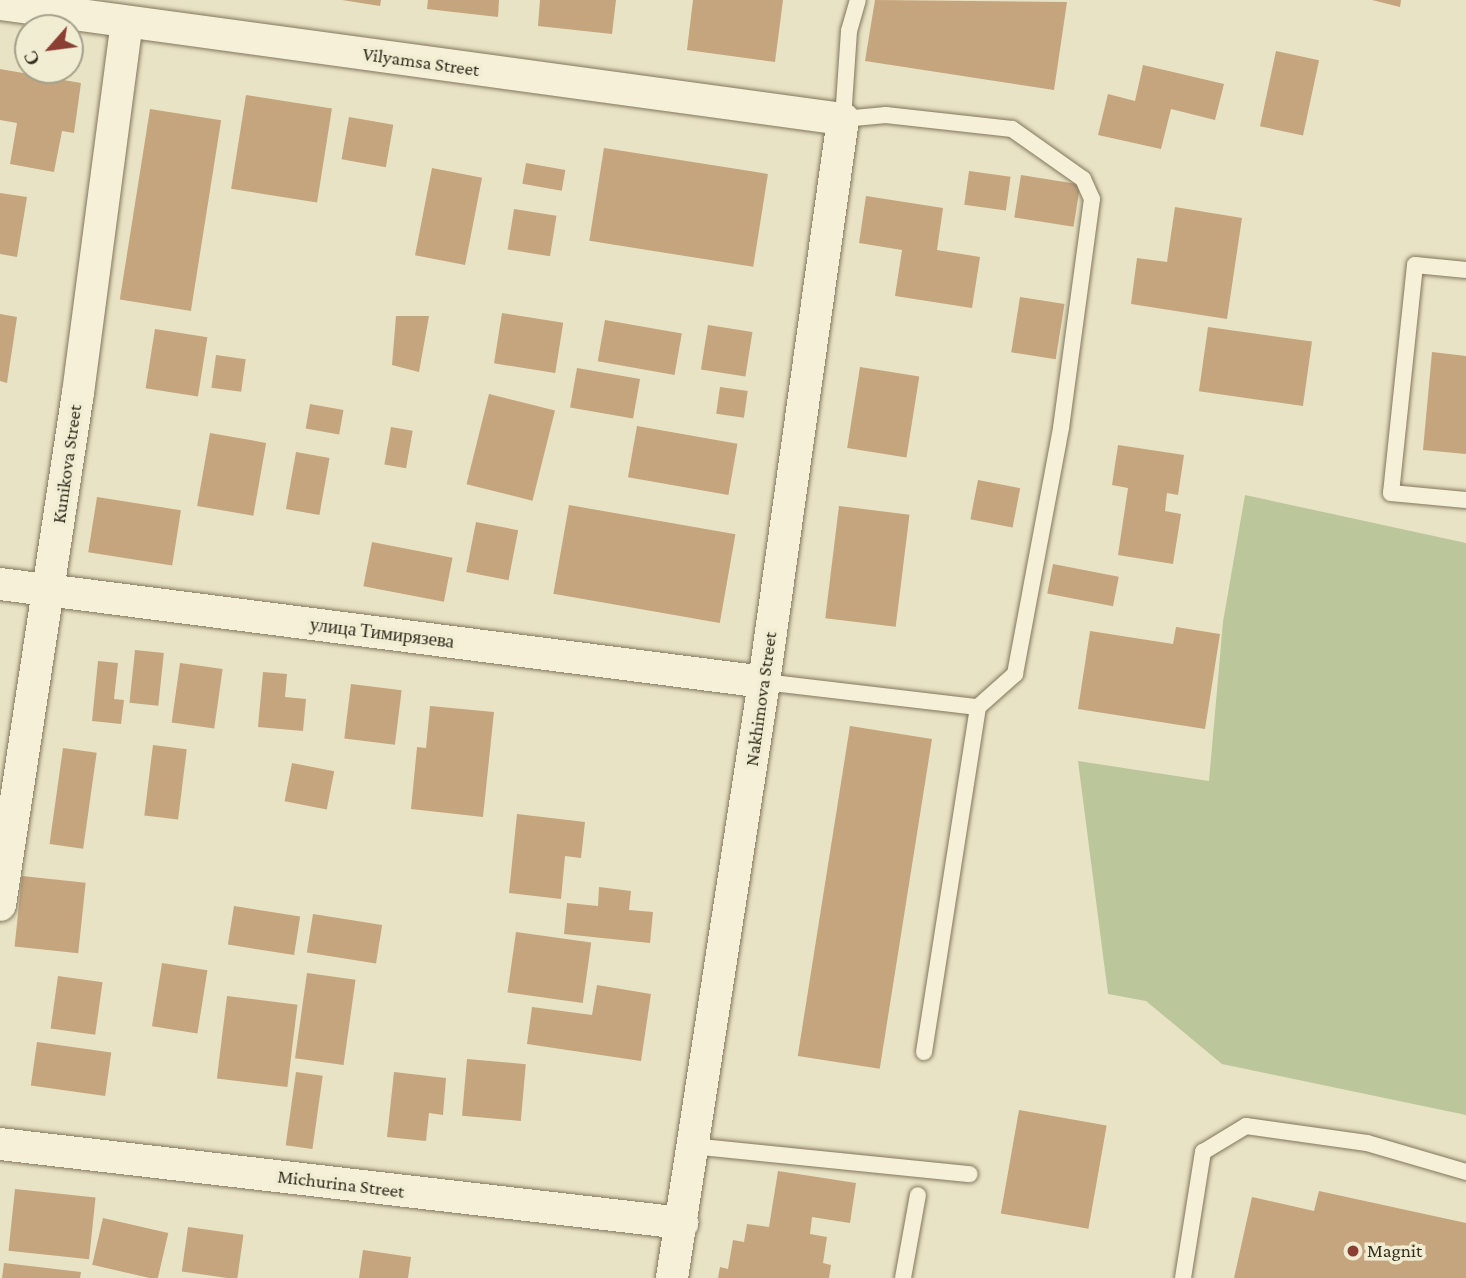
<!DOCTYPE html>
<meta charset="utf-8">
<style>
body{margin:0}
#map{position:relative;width:1466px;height:1278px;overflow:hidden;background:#e9e3c5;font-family:"Crimson Pro",serif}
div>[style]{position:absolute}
.green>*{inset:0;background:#bbc69a}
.building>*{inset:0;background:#c4a57e;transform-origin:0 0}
.roads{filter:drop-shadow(0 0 2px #82765d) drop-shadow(0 0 2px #82765d)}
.service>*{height:16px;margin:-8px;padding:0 8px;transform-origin:8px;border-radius:8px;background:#f5f0d7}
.minor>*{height:32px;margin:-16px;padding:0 16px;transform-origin:16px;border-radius:16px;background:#f5f0d7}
.dots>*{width:19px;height:19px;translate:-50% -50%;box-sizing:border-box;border:4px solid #f1edd3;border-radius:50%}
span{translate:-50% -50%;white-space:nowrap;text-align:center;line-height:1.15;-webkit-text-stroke:7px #f1edd3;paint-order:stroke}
.street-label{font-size:19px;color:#342c1f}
.poi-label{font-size:19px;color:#342c1f}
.left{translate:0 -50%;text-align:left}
.north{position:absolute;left:14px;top:14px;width:70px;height:70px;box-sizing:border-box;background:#f1edd3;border:2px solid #a5a08b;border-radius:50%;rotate:242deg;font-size:19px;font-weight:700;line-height:28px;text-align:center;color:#342c1f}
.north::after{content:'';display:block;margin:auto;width:24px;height:32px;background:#8b3f33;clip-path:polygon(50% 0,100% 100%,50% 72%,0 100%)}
</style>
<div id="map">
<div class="green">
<i style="clip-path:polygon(1245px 495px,1466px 543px,1466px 1115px,1222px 1064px,1146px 1001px,1108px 994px,1078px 761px,1209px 781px,1223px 622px)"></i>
</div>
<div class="building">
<i style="clip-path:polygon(342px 0,381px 0,380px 6px)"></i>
<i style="clip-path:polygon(428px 0,499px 0,498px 17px,427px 9px)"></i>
<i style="clip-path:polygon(540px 0,616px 0,612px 34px,538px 26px)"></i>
<i style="clip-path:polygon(693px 0,783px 0,775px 62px,687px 50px)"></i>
<i style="clip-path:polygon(875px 0,1067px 2px,1054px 90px,865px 61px)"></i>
<i style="clip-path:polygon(1372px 0,1401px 0,1400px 7px)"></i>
<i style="left:1276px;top:51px;width:44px;height:77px;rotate:12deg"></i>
<i style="clip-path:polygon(1143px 65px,1224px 84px,1215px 120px,1171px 109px,1161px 149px,1098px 135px,1108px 94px,1135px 101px)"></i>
<i style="clip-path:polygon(0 69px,81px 83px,74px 133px,62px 131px,54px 172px,10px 164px,17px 123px,0 120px)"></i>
<i style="left:246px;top:95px;width:87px;height:95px;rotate:9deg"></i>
<i style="left:150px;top:109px;width:72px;height:193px;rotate:9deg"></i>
<i style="left:349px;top:117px;width:45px;height:43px;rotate:10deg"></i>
<i style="left:604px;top:148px;width:166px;height:94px;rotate:9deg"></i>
<i style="left:526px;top:163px;width:40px;height:21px;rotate:10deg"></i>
<i style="left:432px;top:168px;width:51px;height:89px;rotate:11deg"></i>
<i style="left:969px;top:171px;width:42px;height:34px;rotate:8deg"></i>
<i style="left:1021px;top:175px;width:60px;height:43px;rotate:9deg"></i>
<i style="clip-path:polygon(0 193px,27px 197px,17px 257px,0 254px)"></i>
<i style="clip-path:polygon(866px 196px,943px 208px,937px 250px,980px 257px,972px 308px,895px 296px,902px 250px,859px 243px)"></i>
<i style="clip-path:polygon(1175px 207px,1242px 218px,1227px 319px,1131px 304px,1137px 258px,1167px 262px)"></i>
<i style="left:514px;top:209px;width:43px;height:41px;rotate:9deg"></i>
<i style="left:1020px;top:297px;width:45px;height:56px;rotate:9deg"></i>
<i style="left:502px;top:313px;width:62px;height:51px;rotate:9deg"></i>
<i style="clip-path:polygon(0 314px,17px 317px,7px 383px,0 381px)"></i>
<i style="clip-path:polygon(396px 316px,429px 316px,419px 372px,392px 365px)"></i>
<i style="left:605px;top:320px;width:78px;height:42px;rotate:10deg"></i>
<i style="left:708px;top:325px;width:45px;height:45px;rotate:9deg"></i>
<i style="left:1208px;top:327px;width:105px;height:65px;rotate:8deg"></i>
<i style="left:155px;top:329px;width:53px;height:60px;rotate:9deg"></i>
<i style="clip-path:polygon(1432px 352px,1466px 356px,1466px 454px,1423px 450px)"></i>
<i style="left:216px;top:355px;width:30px;height:33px;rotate:8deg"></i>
<i style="left:860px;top:367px;width:60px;height:82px;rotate:9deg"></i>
<i style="left:577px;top:368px;width:64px;height:40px;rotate:10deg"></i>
<i style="left:720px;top:387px;width:28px;height:27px;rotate:8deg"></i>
<i style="left:489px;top:394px;width:68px;height:93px;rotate:14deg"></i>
<i style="left:310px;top:404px;width:34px;height:25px;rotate:10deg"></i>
<i style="left:637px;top:426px;width:102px;height:52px;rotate:10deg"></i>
<i style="left:391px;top:427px;width:22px;height:38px;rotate:10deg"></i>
<i style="left:210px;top:433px;width:57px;height:74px;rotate:10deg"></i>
<i style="clip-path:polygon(1118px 445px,1184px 455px,1178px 495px,1167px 493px,1165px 511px,1181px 514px,1173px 564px,1118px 555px,1128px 488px,1112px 485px)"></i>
<i style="left:296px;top:452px;width:34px;height:58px;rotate:10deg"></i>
<i style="left:978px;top:480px;width:43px;height:40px;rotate:11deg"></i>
<i style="left:97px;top:497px;width:85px;height:56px;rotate:9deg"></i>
<i style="left:569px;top:505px;width:169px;height:90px;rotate:10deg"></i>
<i style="left:839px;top:506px;width:71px;height:113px;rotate:7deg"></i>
<i style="left:476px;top:522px;width:43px;height:51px;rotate:11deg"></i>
<i style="left:372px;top:542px;width:82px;height:45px;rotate:11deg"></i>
<i style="left:1053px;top:564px;width:67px;height:30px;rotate:11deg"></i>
<i style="clip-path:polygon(1176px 627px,1220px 634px,1205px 729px,1078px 709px,1090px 631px,1173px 644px)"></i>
<i style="left:135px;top:650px;width:29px;height:53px;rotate:6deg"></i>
<i style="clip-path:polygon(98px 661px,118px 663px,114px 699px,124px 700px,121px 724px,92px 721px)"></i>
<i style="left:180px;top:663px;width:43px;height:60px;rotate:8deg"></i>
<i style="clip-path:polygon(263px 672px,287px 674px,285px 697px,306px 699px,303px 731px,258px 727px)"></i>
<i style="left:351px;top:684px;width:51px;height:55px;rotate:7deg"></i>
<i style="clip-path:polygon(430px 706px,494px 712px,483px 817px,411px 809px,417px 747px,426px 748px)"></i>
<i style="left:850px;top:726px;width:83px;height:334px;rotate:9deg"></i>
<i style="left:153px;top:745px;width:34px;height:71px;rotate:7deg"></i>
<i style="left:63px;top:748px;width:34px;height:97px;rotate:8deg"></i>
<i style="left:292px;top:763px;width:43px;height:39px;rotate:11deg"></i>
<i style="clip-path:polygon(517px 814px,585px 822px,581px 858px,565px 856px,561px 899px,509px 893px)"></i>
<i style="left:22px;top:876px;width:64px;height:71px;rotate:6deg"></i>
<i style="clip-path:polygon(599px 887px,631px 891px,629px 910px,653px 912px,650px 943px,564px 934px,567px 903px,598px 906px)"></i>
<i style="left:234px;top:906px;width:67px;height:39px;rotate:9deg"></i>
<i style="left:313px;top:914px;width:70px;height:39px;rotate:9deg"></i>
<i style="left:516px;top:932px;width:76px;height:61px;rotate:8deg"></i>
<i style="left:162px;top:963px;width:46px;height:64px;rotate:9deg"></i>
<i style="left:307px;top:973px;width:49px;height:86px;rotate:8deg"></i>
<i style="left:58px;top:976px;width:45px;height:53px;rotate:8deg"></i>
<i style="clip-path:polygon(597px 985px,651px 994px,641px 1061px,527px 1044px,532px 1007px,592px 1015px)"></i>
<i style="left:227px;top:996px;width:71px;height:83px;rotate:7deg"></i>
<i style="left:37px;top:1042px;width:75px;height:44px;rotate:8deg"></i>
<i style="left:467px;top:1059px;width:59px;height:57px;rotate:5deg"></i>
<i style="left:296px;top:1072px;width:27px;height:74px;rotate:8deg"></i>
<i style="clip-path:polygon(394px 1072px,446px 1078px,443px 1115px,429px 1113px,426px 1141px,387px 1137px)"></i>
<i style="left:1019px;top:1110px;width:89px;height:105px;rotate:10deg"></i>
<i style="clip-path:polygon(778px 1171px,856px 1183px,850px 1223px,812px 1217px,810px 1234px,827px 1237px,823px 1263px,831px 1265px,829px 1278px,718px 1278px,720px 1267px,728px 1269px,733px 1240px,744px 1242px,747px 1224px,769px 1227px)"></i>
<i style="left:15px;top:1189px;width:81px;height:62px;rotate:6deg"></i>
<i style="clip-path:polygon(1319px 1191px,1466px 1223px,1466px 1278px,1234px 1278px,1252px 1197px,1314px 1211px)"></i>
<i style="left:103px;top:1218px;width:67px;height:48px;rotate:13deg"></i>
<i style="left:188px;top:1227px;width:56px;height:45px;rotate:8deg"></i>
<i style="clip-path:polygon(363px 1250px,411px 1257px,408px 1278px,359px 1278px)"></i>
<i style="clip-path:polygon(4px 1263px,81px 1272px,80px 1278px,2px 1278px)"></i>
</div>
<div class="roads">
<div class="service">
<i style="left:1466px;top:270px;width:51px;rotate:-174.4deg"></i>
<i style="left:1415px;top:265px;width:229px;rotate:96deg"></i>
<i style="left:1391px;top:493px;width:75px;rotate:5.3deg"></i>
<i style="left:764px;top:682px;width:215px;rotate:6.7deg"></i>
<i style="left:978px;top:707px;width:50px;rotate:-41.7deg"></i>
<i style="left:1015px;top:674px;width:250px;rotate:-79.4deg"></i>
<i style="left:1061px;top:428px;width:231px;rotate:-82.3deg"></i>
<i style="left:1092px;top:199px;width:22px;rotate:-114deg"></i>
<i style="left:1083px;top:179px;width:87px;rotate:-144.8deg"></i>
<i style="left:1012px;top:129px;width:127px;rotate:-173.7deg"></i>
<i style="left:886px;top:115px;width:43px;rotate:174.7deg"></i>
<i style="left:843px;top:119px;width:88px;rotate:-86.1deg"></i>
<i style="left:849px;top:31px;width:32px;rotate:-74deg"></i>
<i style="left:924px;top:1052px;width:349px;rotate:-81.1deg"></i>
<i style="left:692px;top:1146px;width:279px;rotate:5.8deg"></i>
<i style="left:903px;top:1278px;width:84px;rotate:-79.8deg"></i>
<i style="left:1183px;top:1278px;width:128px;rotate:-81deg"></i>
<i style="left:1203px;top:1152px;width:50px;rotate:-31.2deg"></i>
<i style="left:1246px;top:1126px;width:122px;rotate:8deg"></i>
<i style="left:1367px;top:1143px;width:103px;rotate:16.3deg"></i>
</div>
<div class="minor">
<i style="left:0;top:4px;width:851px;rotate:7.77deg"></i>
<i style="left:843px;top:119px;width:569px;rotate:97.99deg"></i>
<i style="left:764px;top:682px;width:603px;rotate:98.78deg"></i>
<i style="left:0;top:584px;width:770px;rotate:7.31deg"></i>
<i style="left:0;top:905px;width:518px;rotate:-81.34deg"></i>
<i style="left:78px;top:393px;width:374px;rotate:-82.5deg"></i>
<i style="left:0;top:1144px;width:687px;rotate:6.61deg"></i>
</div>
</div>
<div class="dots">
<i style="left:1353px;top:1251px;background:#8b3f33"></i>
</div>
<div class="street-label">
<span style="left:421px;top:62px;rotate:8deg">Vilyamsa Street</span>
<span style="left:67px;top:464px;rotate:-82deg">Kunikova Street</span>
<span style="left:382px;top:633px;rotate:7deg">улица Тимирязева</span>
<span style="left:761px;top:699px;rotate:-82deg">Nakhimova Street</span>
<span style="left:341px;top:1184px;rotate:7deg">Michurina Street</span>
</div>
<div class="poi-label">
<span class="left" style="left:1367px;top:1251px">Magnit</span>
</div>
<div class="north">С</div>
</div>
